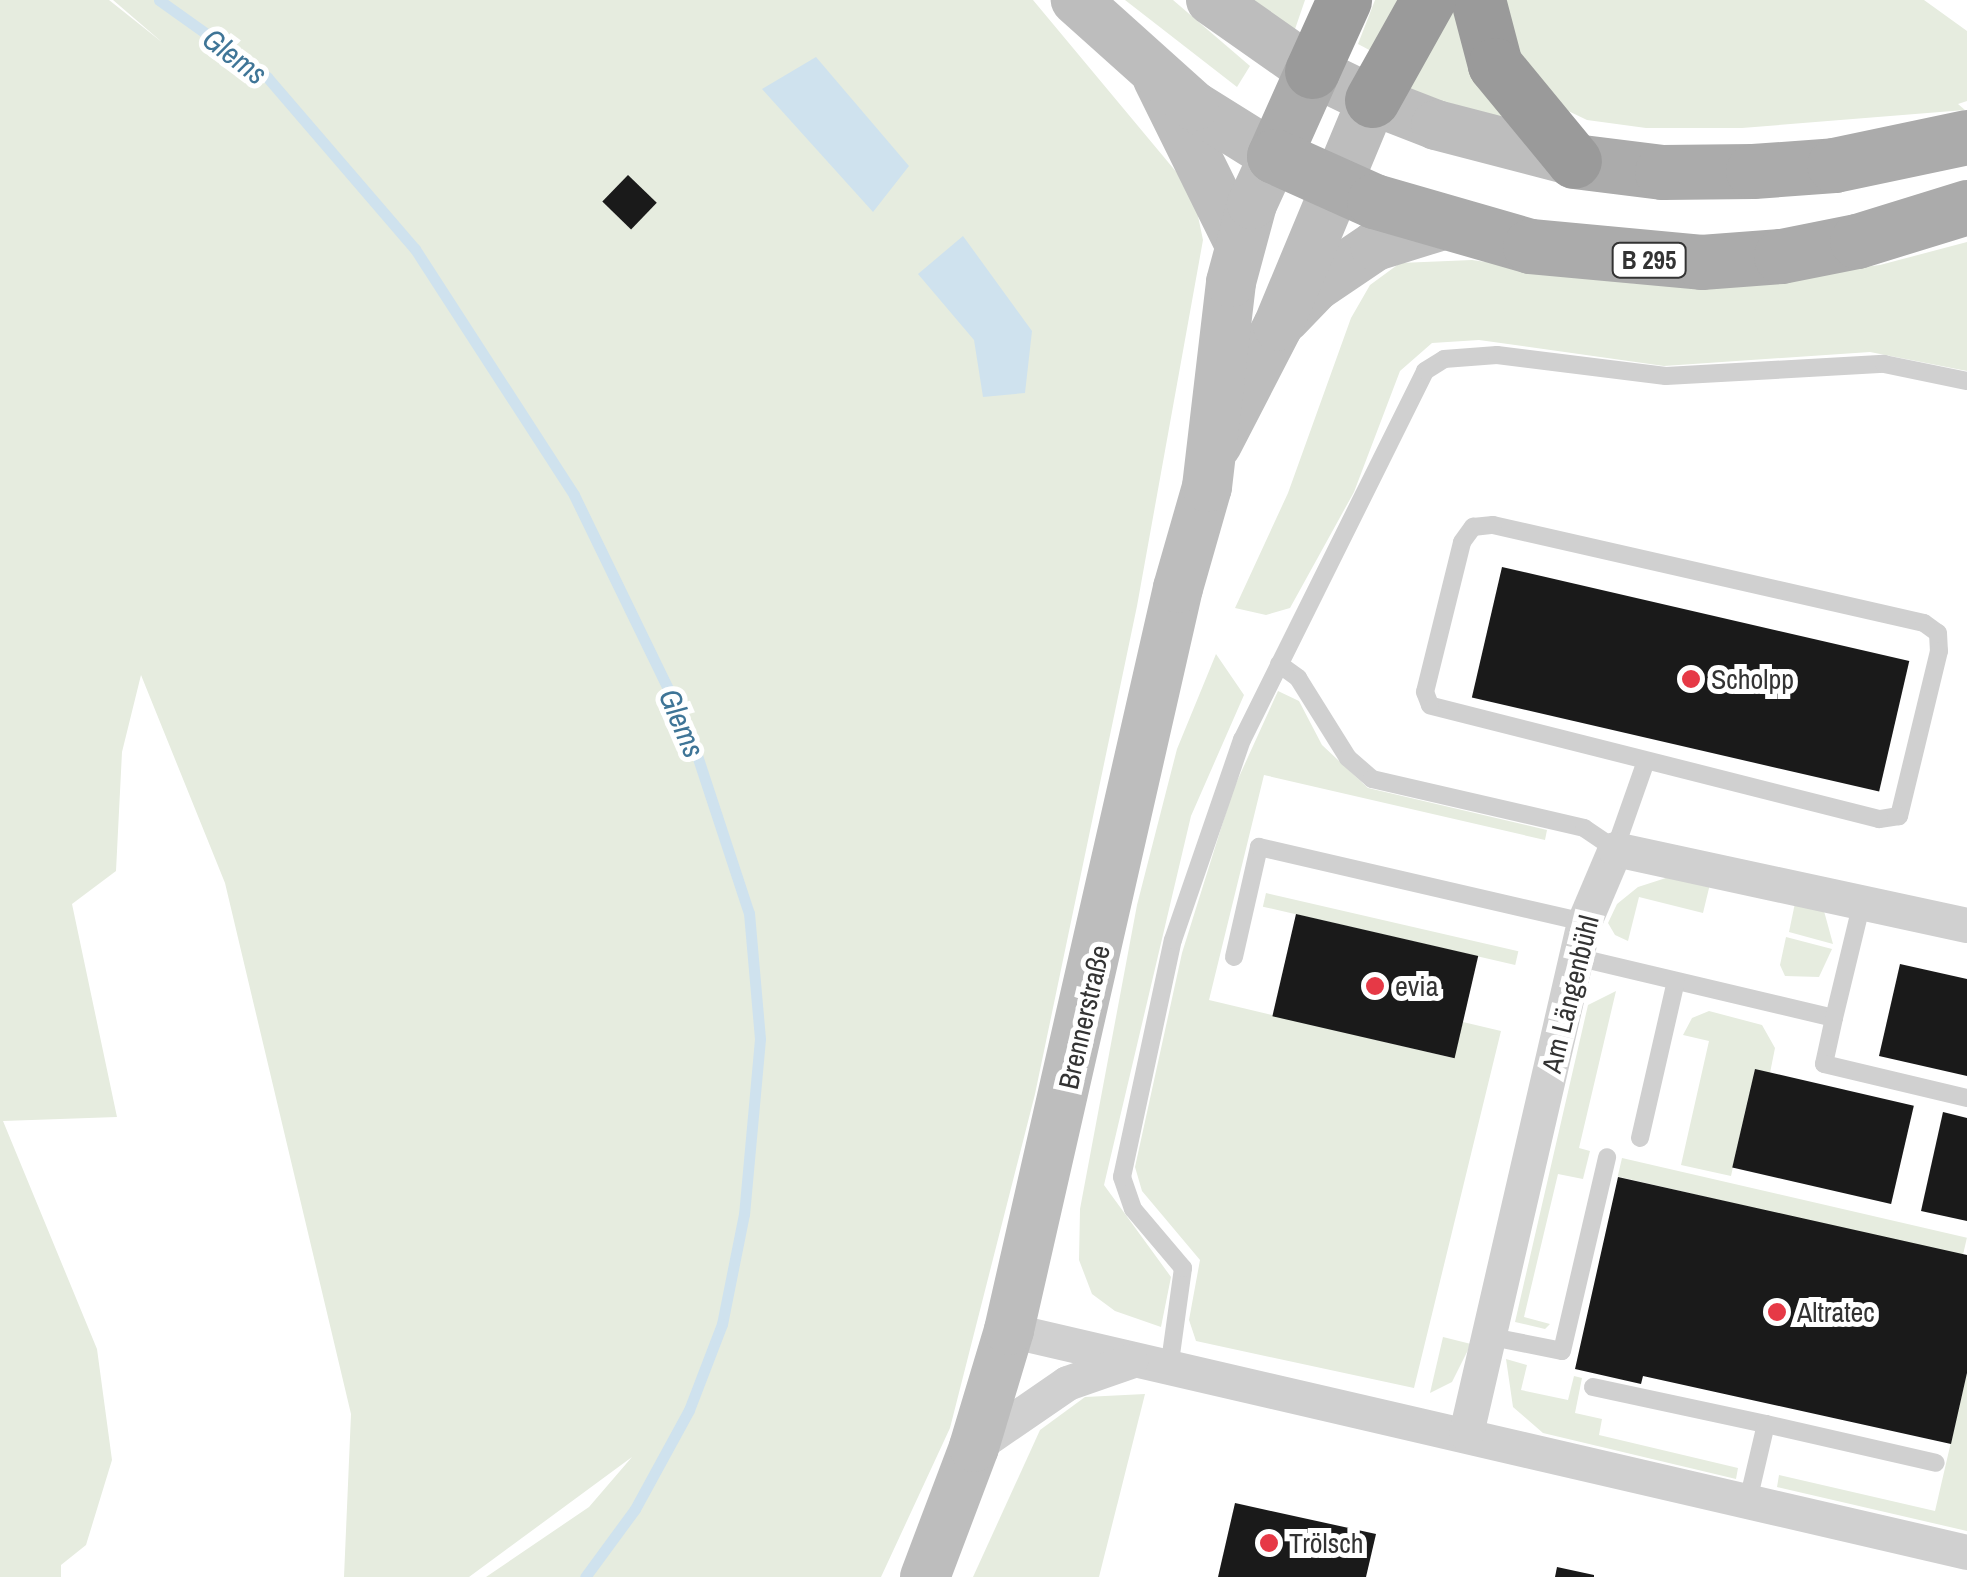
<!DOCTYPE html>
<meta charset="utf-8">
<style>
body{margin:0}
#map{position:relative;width:1967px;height:1577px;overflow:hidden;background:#fff;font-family:"Archivo Narrow",sans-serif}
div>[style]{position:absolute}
.green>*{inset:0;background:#e6ecdf;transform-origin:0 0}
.water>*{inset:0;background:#cfe2ee}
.stream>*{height:11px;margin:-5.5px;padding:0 5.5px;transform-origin:5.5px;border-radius:5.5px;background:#cfe2ee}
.building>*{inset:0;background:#1a1a1a;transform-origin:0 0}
.lane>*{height:18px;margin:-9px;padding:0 9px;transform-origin:9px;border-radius:9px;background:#d0d0d0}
.street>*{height:35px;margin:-17.5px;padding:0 17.5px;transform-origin:17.5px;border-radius:17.5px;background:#d0d0d0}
.secondary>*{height:50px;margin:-25px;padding:0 25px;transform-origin:25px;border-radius:25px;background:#bdbdbd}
.primary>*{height:55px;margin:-27.5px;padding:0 27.5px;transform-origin:27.5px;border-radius:27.5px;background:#ababab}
.highway>*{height:55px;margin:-27.5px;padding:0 27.5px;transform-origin:27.5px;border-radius:27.5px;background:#9a9a9a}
.dots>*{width:28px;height:28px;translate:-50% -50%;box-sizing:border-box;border:5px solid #fff;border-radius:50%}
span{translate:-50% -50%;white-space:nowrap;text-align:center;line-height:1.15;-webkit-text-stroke:10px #fff;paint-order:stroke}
.shield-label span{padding:2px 8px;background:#fff;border:2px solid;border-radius:8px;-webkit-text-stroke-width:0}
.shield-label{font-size:25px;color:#333;font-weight:700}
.poi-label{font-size:28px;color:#333}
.left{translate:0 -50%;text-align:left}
.street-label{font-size:28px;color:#333}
.water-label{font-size:30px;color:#3f7597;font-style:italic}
</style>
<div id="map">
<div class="green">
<i style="clip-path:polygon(0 0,109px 0,163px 43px,113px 0,1033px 0,1193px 192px,1203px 240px,1137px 606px,1035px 1094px,950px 1428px,881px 1577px,486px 1577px,589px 1507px,632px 1457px,469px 1577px,344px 1577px,351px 1414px,225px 883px,141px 675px,122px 752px,116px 871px,72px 904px,117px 1117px,3px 1121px,97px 1349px,112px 1460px,86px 1545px,61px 1565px,61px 1577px,0 1577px)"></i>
<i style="clip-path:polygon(1125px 0,1173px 0,1250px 66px,1237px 87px)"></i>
<i style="clip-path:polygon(1251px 0,1305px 0,1294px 32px)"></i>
<i style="clip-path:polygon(1375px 0,1406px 0,1375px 53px,1358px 44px)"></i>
<i style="clip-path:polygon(1461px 0,1504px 111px,1497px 122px,1395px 89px,1440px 7px)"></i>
<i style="clip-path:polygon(1494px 0,1924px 0,1967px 31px,1967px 101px,1958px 104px,1965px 110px,1742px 128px,1646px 128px,1587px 120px,1537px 96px)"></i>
<i style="clip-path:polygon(1967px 242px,1967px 371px,1870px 352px,1664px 366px,1479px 340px,1432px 343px,1400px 371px,1354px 492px,1290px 608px,1266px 615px,1235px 608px,1288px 493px,1351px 318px,1370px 285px,1400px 263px,1472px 260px,1638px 284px,1725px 284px,1880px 265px)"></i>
<i style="clip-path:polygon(1216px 654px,1244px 695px,1191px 816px,1104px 1185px,1171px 1277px,1161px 1327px,1115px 1311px,1092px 1294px,1079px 1260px,1080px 1209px,1137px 905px,1177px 749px)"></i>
<i style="clip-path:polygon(1278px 691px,1299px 701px,1322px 745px,1368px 788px,1547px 830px,1545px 840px,1264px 775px,1209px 1000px,1453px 1058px,1463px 1022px,1501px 1031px,1414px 1388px,1196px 1341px,1189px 1320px,1200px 1260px,1142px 1191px,1135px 1167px,1182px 953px,1233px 790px)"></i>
<i style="clip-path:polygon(1669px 877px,1710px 884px,1703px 913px,1639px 897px,1628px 941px,1615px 935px,1608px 923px,1617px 904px,1638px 887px)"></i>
<i style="left:1266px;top:893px;width:259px;height:14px;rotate:13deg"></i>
<i style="clip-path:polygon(1795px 903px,1824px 911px,1833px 944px,1789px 932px)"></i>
<i style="clip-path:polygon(1786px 937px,1832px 949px,1819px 977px,1785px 976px,1780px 965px)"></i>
<i style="clip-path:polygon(1616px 991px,1579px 1148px,1590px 1151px,1583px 1179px,1558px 1174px,1524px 1317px,1550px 1324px,1545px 1329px,1515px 1322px,1588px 1005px)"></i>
<i style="clip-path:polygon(1709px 1011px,1762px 1025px,1775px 1048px,1770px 1073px,1755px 1070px,1731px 1176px,1681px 1165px,1709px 1041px,1683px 1035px,1692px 1018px)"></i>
<i style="left:1622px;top:1158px;width:354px;height:19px;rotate:13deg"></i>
<i style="clip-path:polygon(1443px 1337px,1471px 1344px,1452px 1382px,1430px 1393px)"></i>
<i style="clip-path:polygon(1506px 1359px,1527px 1365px,1521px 1390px,1568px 1400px,1574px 1376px,1582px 1378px,1575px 1413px,1602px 1419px,1599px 1435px,1738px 1468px,1736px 1479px,1543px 1433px,1513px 1407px)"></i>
<i style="clip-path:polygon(1967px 1373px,1967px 1531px,1777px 1487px,1779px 1475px,1935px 1511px)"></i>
<i style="clip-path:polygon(1145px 1394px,1099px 1577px,973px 1577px,1040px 1430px,1085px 1397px)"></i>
</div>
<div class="water">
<i style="clip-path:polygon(816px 57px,909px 166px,873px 212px,762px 89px)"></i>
<i style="clip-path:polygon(963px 236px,1032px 331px,1025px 393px,983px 397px,974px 340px,918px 274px)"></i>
</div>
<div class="stream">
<i style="left:159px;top:0;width:133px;rotate:35.5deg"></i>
<i style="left:267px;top:77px;width:227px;rotate:49.3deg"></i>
<i style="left:415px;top:249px;width:293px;rotate:57.1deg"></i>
<i style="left:574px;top:495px;width:266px;rotate:64.1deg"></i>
<i style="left:690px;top:734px;width:188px;rotate:71.8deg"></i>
<i style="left:749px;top:913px;width:126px;rotate:85deg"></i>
<i style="left:760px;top:1039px;width:176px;rotate:95.2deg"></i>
<i style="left:744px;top:1214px;width:112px;rotate:101.3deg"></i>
<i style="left:722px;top:1324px;width:92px;rotate:111deg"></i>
<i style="left:689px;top:1410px;width:113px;rotate:118.6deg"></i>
<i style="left:635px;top:1509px;width:84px;rotate:126.3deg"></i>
</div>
<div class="building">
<i style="left:628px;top:175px;width:40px;height:37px;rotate:44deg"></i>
<i style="left:1502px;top:567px;width:418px;height:134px;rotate:13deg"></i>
<i style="left:1296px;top:914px;width:187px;height:105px;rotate:13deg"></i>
<i style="clip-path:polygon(1900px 964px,1967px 979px,1967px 1076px,1879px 1056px)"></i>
<i style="left:1755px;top:1069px;width:163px;height:101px;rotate:13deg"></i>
<i style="clip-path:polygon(1943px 1112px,1967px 1118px,1967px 1221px,1921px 1211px)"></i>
<i style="clip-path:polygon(1618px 1177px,1967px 1255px,1967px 1373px,1951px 1444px,1643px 1376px,1641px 1384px,1575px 1369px)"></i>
<i style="clip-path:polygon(1235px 1503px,1376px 1534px,1366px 1577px,1218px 1577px)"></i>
<i style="clip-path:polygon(1557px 1567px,1594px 1575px,1594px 1577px,1555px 1577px)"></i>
</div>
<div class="lane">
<i style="left:1493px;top:525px;width:442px;rotate:12.8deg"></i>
<i style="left:1924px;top:623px;width:17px;rotate:36deg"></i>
<i style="left:1938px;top:633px;width:18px;rotate:87deg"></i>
<i style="left:1939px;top:651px;width:170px;rotate:103.6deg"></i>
<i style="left:1899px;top:816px;width:20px;rotate:171deg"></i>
<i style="left:1879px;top:819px;width:463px;rotate:-165.8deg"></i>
<i style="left:1430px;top:705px;width:14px;rotate:-111deg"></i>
<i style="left:1425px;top:692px;width:154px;rotate:-76.1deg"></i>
<i style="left:1462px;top:542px;width:19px;rotate:-54deg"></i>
<i style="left:1473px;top:527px;width:20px;rotate:-6deg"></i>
<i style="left:1279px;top:664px;width:24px;rotate:36deg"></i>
<i style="left:1298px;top:678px;width:94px;rotate:58deg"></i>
<i style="left:1348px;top:758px;width:32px;rotate:41deg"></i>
<i style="left:1372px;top:779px;width:218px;rotate:13deg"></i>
<i style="left:1584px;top:828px;width:37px;rotate:34deg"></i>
<i style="left:1615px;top:849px;width:93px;rotate:-70.6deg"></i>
<i style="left:1234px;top:957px;width:113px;rotate:-77.2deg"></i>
<i style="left:1259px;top:847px;width:334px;rotate:13deg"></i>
<i style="left:1576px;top:957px;width:265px;rotate:13.3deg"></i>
<i style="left:1834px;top:1018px;width:119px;rotate:-76.4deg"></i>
<i style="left:1834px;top:1018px;width:47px;rotate:102.3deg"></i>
<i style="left:1824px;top:1064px;width:147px;rotate:13.4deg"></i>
<i style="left:1640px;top:1138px;width:161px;rotate:-77.1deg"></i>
<i style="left:1492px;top:1337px;width:71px;rotate:11.3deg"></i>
<i style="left:1562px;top:1351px;width:199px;rotate:-76.9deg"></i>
<i style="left:1169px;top:1369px;width:102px;rotate:-82.1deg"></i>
<i style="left:1183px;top:1268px;width:77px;rotate:-130.3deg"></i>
<i style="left:1133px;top:1209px;width:34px;rotate:-109deg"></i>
<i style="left:1122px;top:1177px;width:242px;rotate:-77.9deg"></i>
<i style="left:1173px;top:940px;width:212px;rotate:-71deg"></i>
<i style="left:1242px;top:740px;width:412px;rotate:-63.6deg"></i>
<i style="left:1425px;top:371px;width:22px;rotate:-32deg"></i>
<i style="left:1444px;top:359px;width:53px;rotate:-4.3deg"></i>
<i style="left:1497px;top:355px;width:170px;rotate:7.1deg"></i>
<i style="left:1666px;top:376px;width:218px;rotate:-3.2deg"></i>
<i style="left:1884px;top:364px;width:85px;rotate:11.6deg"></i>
<i style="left:1593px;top:1387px;width:177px;rotate:12.1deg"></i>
<i style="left:1766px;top:1424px;width:79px;rotate:103.2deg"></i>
<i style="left:1766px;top:1424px;width:174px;rotate:12.9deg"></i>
</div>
<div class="street">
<i style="left:1009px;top:1330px;width:983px;rotate:13.05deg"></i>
<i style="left:1466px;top:1433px;width:524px;rotate:-77deg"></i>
<i style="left:1584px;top:922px;width:79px;rotate:-67deg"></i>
<i style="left:1615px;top:849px;width:360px;rotate:12.2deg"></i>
<i style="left:974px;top:1447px;width:113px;rotate:-34.5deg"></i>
<i style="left:1067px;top:1383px;width:67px;rotate:-19.2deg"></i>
</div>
<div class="secondary">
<i style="left:1211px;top:0;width:123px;rotate:35.1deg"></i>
<i style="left:1312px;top:71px;width:67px;rotate:25.8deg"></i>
<i style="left:1372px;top:100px;width:69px;rotate:21.3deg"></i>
<i style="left:1436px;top:125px;width:143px;rotate:14.6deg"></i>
<i style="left:1158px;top:79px;width:185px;rotate:63.7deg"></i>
<i style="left:1285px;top:318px;width:45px;rotate:-45.9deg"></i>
<i style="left:1316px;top:286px;width:71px;rotate:-34.1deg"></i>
<i style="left:1375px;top:246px;width:71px;rotate:-17.2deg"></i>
<i style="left:1217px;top:444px;width:133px;rotate:-62.7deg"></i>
<i style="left:1278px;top:326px;width:245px;rotate:-67.4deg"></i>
<i style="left:925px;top:1577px;width:139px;rotate:-69.3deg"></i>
<i style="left:974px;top:1447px;width:122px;rotate:-73.3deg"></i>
<i style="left:1009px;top:1330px;width:761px;rotate:-77.17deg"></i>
<i style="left:1178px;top:588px;width:105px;rotate:-74deg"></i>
<i style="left:1207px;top:487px;width:206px;rotate:-83.3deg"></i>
<i style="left:1231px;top:282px;width:81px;rotate:-74.9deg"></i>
<i style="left:1252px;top:204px;width:53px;rotate:-65.4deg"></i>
<i style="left:1274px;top:156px;width:94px;rotate:-148deg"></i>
<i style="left:1194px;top:106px;width:159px;rotate:-138.1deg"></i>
</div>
<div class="primary">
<i style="left:1312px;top:71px;width:93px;rotate:114.1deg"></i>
<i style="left:1274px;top:156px;width:110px;rotate:24.2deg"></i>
<i style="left:1374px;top:201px;width:162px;rotate:16.1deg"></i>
<i style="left:1530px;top:246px;width:172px;rotate:5.3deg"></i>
<i style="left:1701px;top:262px;width:80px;rotate:-4.3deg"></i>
<i style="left:1781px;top:256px;width:77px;rotate:-11.2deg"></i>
<i style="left:1857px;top:241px;width:115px;rotate:-17.2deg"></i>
<i style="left:1574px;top:161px;width:89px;rotate:7.1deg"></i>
<i style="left:1662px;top:172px;width:91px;rotate:-0.6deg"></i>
<i style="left:1753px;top:171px;width:81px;rotate:-4.2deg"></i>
<i style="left:1834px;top:165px;width:136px;rotate:-11.9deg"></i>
</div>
<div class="highway">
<i style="left:1478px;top:0;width:67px;rotate:75.3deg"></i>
<i style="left:1495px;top:65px;width:124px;rotate:50.5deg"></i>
<i style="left:1312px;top:71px;width:78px;rotate:-65.7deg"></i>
<i style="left:1372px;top:100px;width:115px;rotate:-60.8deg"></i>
</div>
<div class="dots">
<i style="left:1691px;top:679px;background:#e63946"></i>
<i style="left:1375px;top:986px;background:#e63946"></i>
<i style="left:1777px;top:1312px;background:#e63946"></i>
<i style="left:1269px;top:1543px;background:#e63946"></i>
</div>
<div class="shield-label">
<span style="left:1649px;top:260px">B 295</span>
</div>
<div class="poi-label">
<span class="left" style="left:1711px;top:679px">Scholpp</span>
<span class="left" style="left:1395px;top:986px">evia</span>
<span class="left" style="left:1797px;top:1312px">Altratec</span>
<span class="left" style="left:1289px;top:1543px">Trölsch</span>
</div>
<div class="street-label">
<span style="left:1570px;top:994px;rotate:-76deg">Am Längenbühl</span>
<span style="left:1084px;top:1017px;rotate:-77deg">Brennerstraße</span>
</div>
<div class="water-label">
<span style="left:235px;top:56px;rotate:37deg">Glems</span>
<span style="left:682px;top:723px;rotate:67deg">Glems</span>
</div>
</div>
